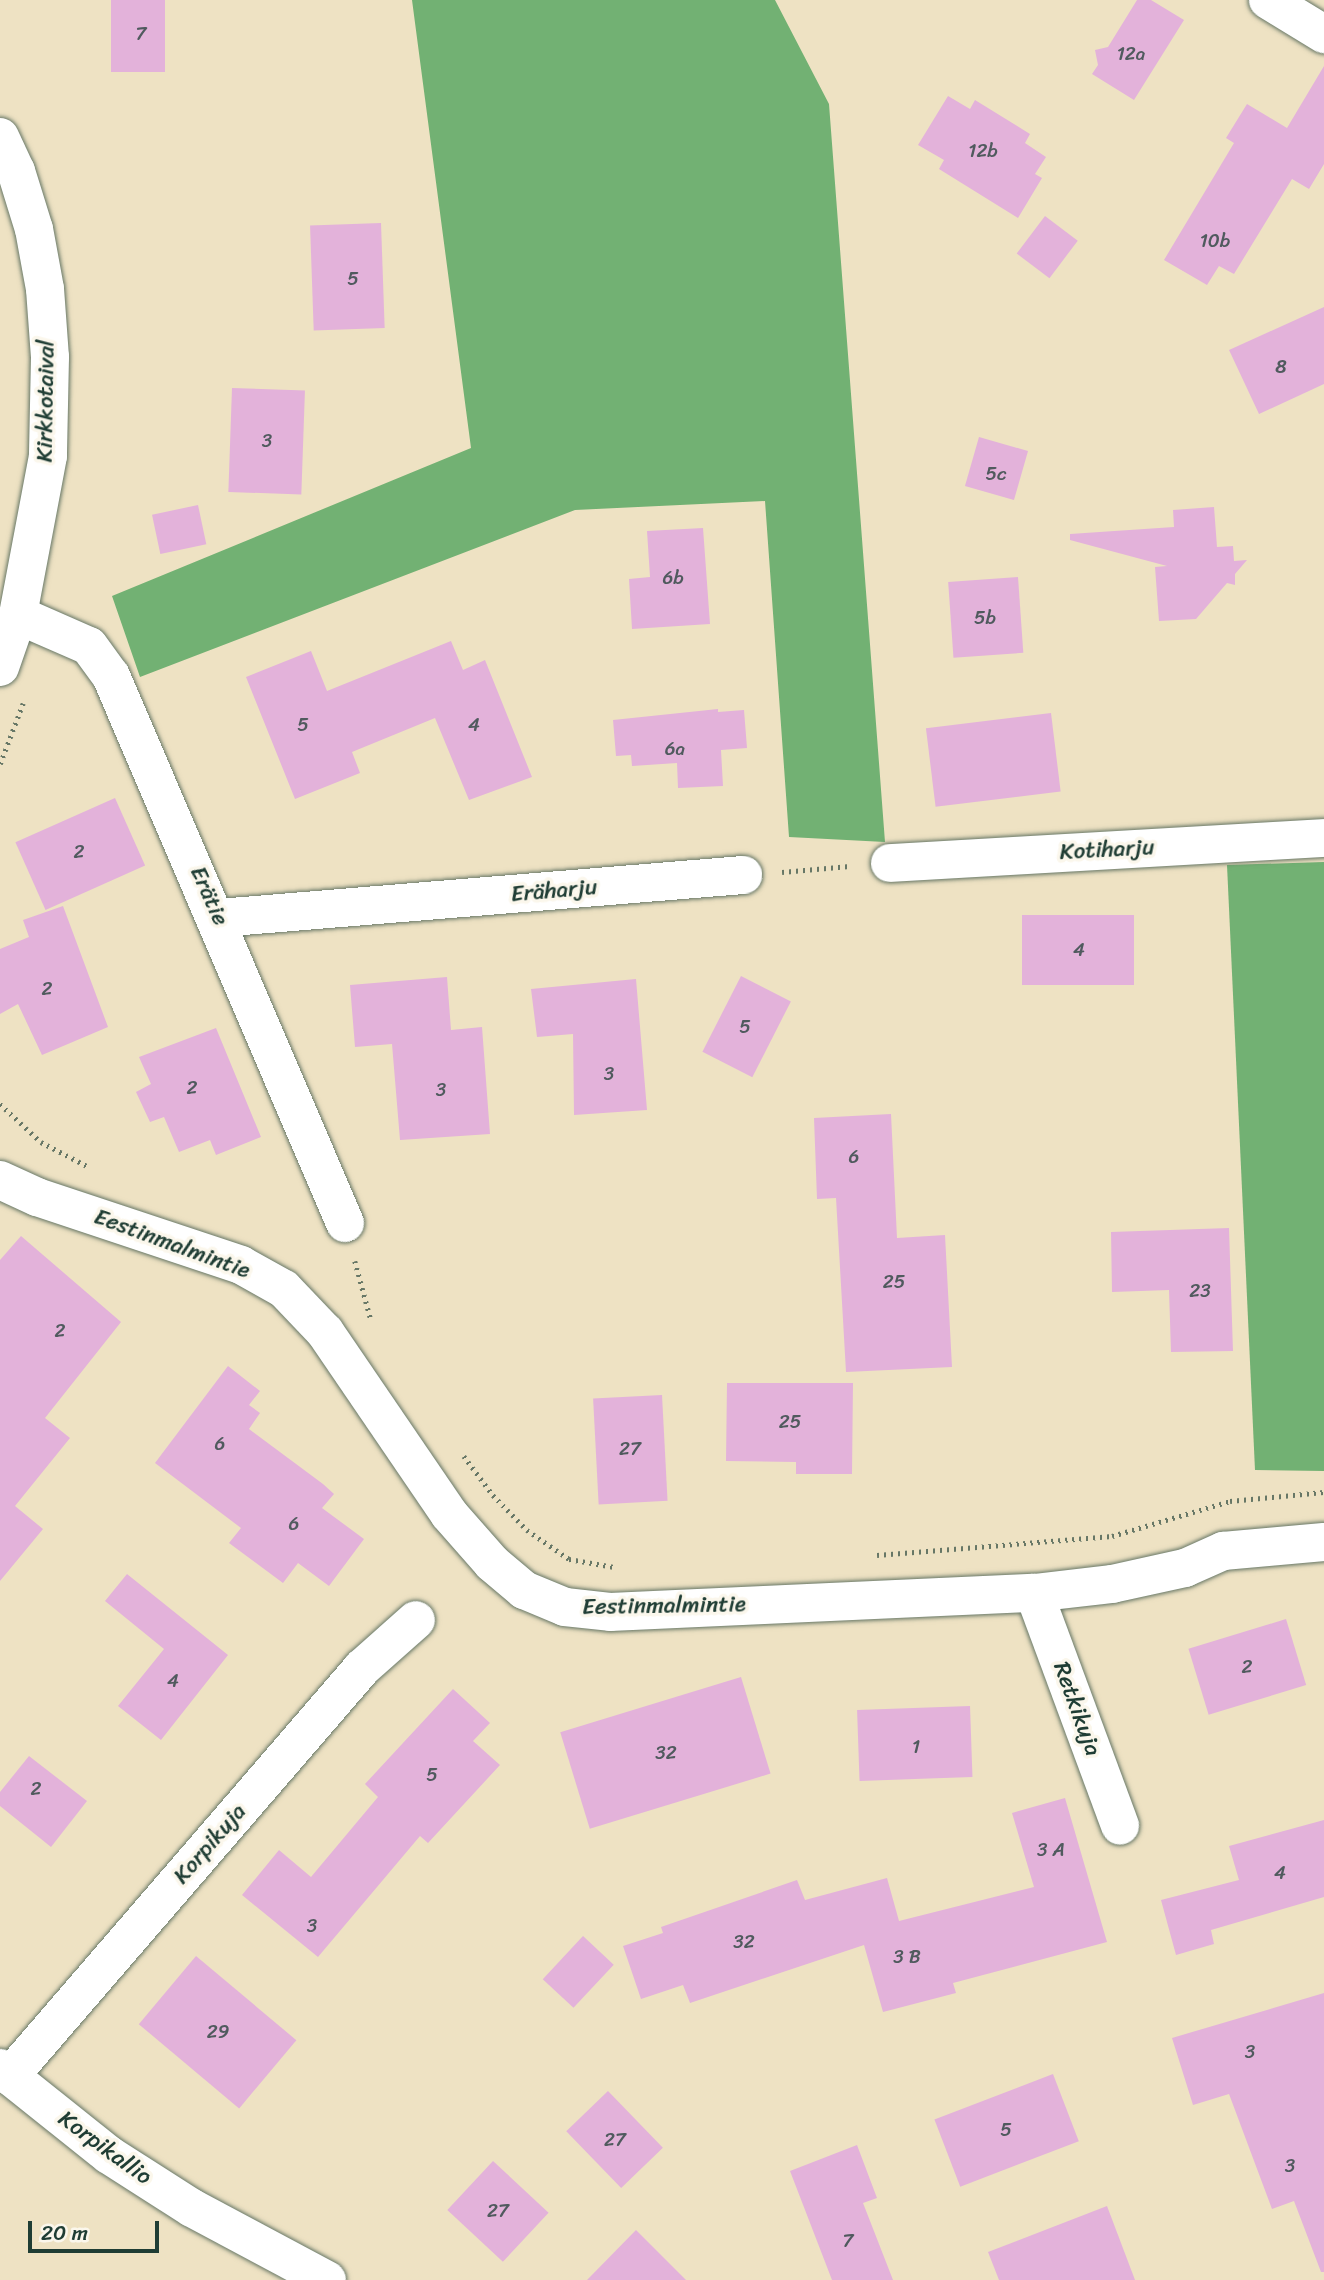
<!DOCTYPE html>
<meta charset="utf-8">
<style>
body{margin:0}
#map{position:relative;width:1324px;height:2280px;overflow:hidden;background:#eee2c3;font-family:Sriracha,sans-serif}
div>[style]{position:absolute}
.forest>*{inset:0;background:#72b173}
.building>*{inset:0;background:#e3b2da;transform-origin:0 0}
.path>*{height:4.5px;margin-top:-2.25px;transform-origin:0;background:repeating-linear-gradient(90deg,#677766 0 2px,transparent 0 7px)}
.roads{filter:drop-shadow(0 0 2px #677766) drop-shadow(0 0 2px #677766)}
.minor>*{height:38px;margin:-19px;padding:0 19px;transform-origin:19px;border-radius:19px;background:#fff}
.tertiary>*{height:38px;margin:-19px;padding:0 19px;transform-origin:19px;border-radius:19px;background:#fff}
span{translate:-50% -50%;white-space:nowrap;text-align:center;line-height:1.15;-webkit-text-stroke:7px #fbf7ec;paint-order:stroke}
.number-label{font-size:19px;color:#505a5e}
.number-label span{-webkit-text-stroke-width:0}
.street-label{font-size:23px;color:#1f3d34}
.scale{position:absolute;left:28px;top:2221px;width:131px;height:32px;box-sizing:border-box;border:4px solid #1f3d34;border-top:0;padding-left:9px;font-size:21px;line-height:24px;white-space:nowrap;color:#1f3d34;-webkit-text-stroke:5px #fbf7ec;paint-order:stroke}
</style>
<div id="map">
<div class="forest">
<i style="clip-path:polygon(412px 0,775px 0,829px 104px,885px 842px,789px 837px,765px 501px,575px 510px,140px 677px,112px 596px,471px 448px)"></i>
<i style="clip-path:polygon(1324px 862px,1324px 1471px,1255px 1470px,1227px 865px)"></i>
</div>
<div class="building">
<i style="left:111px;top:0;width:54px;height:72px"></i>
<i style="clip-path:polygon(1137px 0,1151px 0,1184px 20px,1134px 100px,1092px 74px,1098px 65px,1095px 50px,1108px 47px)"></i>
<i style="clip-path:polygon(1324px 66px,1324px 164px,1309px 189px,1292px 179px,1234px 274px,1219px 266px,1207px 285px,1164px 260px,1234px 143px,1226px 138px,1247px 104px,1287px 128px)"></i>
<i style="clip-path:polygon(948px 96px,970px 109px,975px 100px,1030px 134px,1025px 143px,1046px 157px,1035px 174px,1042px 178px,1018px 218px,939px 169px,944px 160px,918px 145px)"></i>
<i style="left:1045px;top:216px;width:41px;height:47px;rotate:37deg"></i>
<i style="left:381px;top:223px;width:105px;height:71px;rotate:88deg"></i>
<i style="clip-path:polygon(1324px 307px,1324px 384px,1259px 414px,1229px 350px)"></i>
<i style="left:232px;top:388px;width:73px;height:104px;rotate:2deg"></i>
<i style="left:979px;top:437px;width:51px;height:51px;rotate:16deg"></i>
<i style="left:198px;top:505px;width:40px;height:47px;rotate:78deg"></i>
<i style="clip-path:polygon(1214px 507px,1217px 547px,1233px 546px,1234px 561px,1247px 560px,1235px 574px,1235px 585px,1227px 583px,1196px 619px,1159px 621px,1155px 567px,1167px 566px,1070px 540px,1070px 534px,1174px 527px,1173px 510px)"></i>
<i style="clip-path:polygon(703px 528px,710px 624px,632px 629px,629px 579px,650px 577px,647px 531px)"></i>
<i style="left:1018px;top:577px;width:76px;height:70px;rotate:86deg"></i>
<i style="clip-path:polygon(451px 641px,463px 670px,485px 660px,532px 777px,469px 800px,435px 718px,352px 752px,360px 773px,295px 799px,246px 677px,311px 651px,327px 691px)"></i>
<i style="clip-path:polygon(718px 709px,718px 712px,744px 710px,747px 748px,721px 750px,723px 786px,678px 788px,677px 763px,632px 766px,631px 755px,616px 756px,613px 720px)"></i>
<i style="left:1051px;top:713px;width:79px;height:126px;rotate:83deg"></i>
<i style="left:115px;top:798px;width:74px;height:109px;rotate:66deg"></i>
<i style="clip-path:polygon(63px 906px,108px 1027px,42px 1055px,18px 1004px,0 1014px,0 949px,29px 937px,23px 920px)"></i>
<i style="left:1022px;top:915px;width:112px;height:70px"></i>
<i style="left:741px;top:976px;width:56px;height:85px;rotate:27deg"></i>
<i style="clip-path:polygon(447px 977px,451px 1030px,482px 1027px,490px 1134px,400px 1140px,392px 1044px,355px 1047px,350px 985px)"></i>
<i style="clip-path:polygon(636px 979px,647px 1110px,574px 1115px,573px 1034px,537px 1037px,531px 989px)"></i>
<i style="clip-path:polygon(216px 1028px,261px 1137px,216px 1155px,210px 1140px,179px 1152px,164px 1117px,150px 1122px,136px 1092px,151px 1084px,139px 1057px)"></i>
<i style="clip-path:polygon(891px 1114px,897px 1238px,945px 1235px,952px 1367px,846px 1372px,836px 1198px,817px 1199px,814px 1118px)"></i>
<i style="clip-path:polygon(1229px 1228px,1233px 1351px,1171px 1352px,1169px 1290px,1112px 1292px,1111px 1232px)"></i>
<i style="clip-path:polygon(21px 1236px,121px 1322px,45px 1418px,70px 1438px,15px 1506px,43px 1529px,0 1581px,0 1260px)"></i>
<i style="clip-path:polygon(228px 1366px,260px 1391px,249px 1405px,260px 1413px,249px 1429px,323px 1484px,334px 1494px,322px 1508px,364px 1539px,329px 1586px,298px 1563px,283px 1583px,229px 1543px,241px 1528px,155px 1463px)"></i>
<i style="clip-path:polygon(727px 1383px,853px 1383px,852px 1474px,796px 1474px,796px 1462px,726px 1461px)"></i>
<i style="left:662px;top:1395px;width:106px;height:69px;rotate:87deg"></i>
<i style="clip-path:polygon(127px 1574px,228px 1655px,161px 1740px,118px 1706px,164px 1649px,105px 1601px)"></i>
<i style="left:1286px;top:1619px;width:69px;height:102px;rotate:73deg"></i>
<i style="left:741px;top:1677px;width:101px;height:189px;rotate:73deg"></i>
<i style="clip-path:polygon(453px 1689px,490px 1723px,473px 1741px,500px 1765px,428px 1843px,420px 1836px,318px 1957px,242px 1895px,279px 1850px,311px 1877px,378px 1797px,365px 1784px)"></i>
<i style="left:970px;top:1706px;width:71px;height:113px;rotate:88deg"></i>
<i style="clip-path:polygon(29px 1756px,87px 1801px,51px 1847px,0 1806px,0 1792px)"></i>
<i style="clip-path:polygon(1065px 1798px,1107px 1942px,953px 1983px,956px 1993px,883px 2012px,864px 1945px,690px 2003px,683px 1985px,641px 1999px,623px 1946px,663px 1933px,661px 1927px,797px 1880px,805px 1900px,887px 1878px,899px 1921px,1034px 1887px,1012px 1813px)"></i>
<i style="clip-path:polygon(1324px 1820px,1324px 1897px,1211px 1930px,1214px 1944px,1176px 1955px,1161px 1900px,1239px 1880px,1229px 1846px)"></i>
<i style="left:583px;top:1936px;width:42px;height:59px;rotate:43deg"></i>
<i style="left:196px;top:1956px;width:131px;height:89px;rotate:40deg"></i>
<i style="clip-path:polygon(1324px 1993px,1324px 2272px,1321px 2272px,1294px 2201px,1272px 2209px,1229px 2094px,1193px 2105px,1172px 2038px)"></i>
<i style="left:1053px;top:2074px;width:72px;height:127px;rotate:69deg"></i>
<i style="left:608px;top:2091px;width:79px;height:58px;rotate:46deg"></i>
<i style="clip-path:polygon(857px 2145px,877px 2198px,863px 2203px,893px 2280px,832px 2280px,790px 2171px)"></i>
<i style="left:493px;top:2161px;width:76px;height:67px;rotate:43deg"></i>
<i style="clip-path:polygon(1107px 2206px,1135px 2280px,999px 2280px,988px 2252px)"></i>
<i style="clip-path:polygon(636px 2230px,686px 2280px,587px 2280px)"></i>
</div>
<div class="path">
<i style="left:0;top:764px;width:65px;rotate:-69.3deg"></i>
<i style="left:782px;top:872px;width:68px;rotate:-5deg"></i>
<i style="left:0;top:1104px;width:56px;rotate:42.8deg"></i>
<i style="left:41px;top:1142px;width:52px;rotate:27.6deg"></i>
<i style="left:355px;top:1261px;width:61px;rotate:74.8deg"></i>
<i style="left:464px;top:1456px;width:49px;rotate:53.4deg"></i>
<i style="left:493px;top:1495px;width:49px;rotate:45.8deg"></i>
<i style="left:527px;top:1530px;width:51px;rotate:34.6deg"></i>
<i style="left:569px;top:1559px;width:46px;rotate:10.1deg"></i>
<i style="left:877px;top:1555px;width:236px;rotate:-4.6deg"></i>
<i style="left:1112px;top:1536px;width:123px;rotate:-16.5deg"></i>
<i style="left:1230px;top:1501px;width:94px;rotate:-5.5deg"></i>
</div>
<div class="roads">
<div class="minor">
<i style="left:1268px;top:0;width:66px;rotate:31.3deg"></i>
<i style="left:0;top:137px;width:38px;rotate:65deg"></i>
<i style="left:16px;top:171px;width:61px;rotate:72.8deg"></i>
<i style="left:34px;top:229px;width:61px;rotate:79.6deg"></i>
<i style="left:45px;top:289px;width:68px;rotate:85.8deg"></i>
<i style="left:50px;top:357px;width:99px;rotate:91.2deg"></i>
<i style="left:48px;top:456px;width:162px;rotate:100.7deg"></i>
<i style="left:18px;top:615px;width:55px;rotate:109.1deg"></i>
<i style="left:18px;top:615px;width:77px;rotate:23.6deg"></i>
<i style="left:89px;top:646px;width:37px;rotate:54deg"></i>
<i style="left:111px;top:676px;width:595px;rotate:66.84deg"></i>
<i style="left:890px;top:863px;width:435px;rotate:-3.3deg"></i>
<i style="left:219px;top:918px;width:526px;rotate:-4.69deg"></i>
<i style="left:1034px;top:1593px;width:248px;rotate:69.7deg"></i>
<i style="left:0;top:2068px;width:139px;rotate:38.6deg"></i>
<i style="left:109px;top:2155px;width:98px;rotate:32.6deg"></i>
<i style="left:192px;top:2208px;width:153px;rotate:28.1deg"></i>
<i style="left:10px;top:2076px;width:539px;rotate:-49.21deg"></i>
<i style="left:362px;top:1668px;width:72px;rotate:-41.6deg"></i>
</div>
<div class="tertiary">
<i style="left:0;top:1180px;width:41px;rotate:24.7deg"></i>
<i style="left:37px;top:1197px;width:215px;rotate:18.4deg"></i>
<i style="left:241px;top:1265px;width:49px;rotate:29.2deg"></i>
<i style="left:284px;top:1289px;width:59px;rotate:46.4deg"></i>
<i style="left:325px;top:1332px;width:220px;rotate:55.7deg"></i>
<i style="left:449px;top:1514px;width:65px;rotate:48.7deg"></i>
<i style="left:492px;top:1563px;width:42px;rotate:40.2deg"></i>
<i style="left:524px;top:1590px;width:44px;rotate:22.5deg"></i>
<i style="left:565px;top:1607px;width:45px;rotate:6.3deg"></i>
<i style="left:610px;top:1612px;width:424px;rotate:-2.6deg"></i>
<i style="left:1034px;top:1593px;width:79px;rotate:-6.6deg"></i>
<i style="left:1112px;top:1584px;width:75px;rotate:-12.4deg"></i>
<i style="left:1185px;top:1568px;width:42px;rotate:-24.1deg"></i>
<i style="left:1223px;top:1551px;width:101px;rotate:-5.1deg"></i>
</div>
</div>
<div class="number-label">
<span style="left:141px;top:34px">7</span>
<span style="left:1131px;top:54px">12a</span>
<span style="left:983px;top:151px">12b</span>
<span style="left:1215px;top:241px">10b</span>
<span style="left:353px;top:279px">5</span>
<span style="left:1281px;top:367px">8</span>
<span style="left:267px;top:441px">3</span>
<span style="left:996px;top:474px">5c</span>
<span style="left:673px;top:578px">6b</span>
<span style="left:985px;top:618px">5b</span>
<span style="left:303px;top:725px">5</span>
<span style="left:474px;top:725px">4</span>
<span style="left:675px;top:749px">6a</span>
<span style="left:79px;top:852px">2</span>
<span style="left:1079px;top:950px">4</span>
<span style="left:47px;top:989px">2</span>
<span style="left:745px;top:1027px">5</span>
<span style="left:609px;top:1074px">3</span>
<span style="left:192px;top:1088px">2</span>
<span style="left:441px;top:1090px">3</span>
<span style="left:854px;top:1157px">6</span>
<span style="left:894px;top:1282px">25</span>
<span style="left:1200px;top:1291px">23</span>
<span style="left:60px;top:1331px">2</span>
<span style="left:790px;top:1422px">25</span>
<span style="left:220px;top:1444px">6</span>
<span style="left:630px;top:1449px">27</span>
<span style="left:294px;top:1524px">6</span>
<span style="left:1247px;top:1667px">2</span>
<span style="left:173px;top:1681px">4</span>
<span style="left:916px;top:1747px">1</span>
<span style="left:666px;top:1753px">32</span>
<span style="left:432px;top:1775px">5</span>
<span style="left:36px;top:1789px">2</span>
<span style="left:1051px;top:1850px">3 A</span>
<span style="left:1280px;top:1873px">4</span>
<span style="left:312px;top:1926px">3</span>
<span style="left:744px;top:1942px">32</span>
<span style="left:907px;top:1957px">3 B</span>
<span style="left:218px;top:2032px">29</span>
<span style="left:1250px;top:2052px">3</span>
<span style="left:1006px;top:2130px">5</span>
<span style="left:615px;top:2140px">27</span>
<span style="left:1290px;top:2166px">3</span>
<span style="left:498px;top:2211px">27</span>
<span style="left:848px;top:2241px">7</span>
</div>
<div class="street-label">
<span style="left:46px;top:401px;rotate:-89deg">Kirkkotaival</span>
<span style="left:1107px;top:850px;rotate:-3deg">Kotiharju</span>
<span style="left:554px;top:891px;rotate:-5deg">Eräharju</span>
<span style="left:209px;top:896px;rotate:66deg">Erätie</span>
<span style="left:172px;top:1244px;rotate:20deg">Eestinmalmintie</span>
<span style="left:664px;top:1606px;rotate:-1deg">Eestinmalmintie</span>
<span style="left:1077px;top:1709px;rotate:70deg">Retkikuja</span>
<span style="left:210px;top:1844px;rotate:-49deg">Korpikuja</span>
<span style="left:105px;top:2148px;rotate:36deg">Korpikallio</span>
</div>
<div class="scale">20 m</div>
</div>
